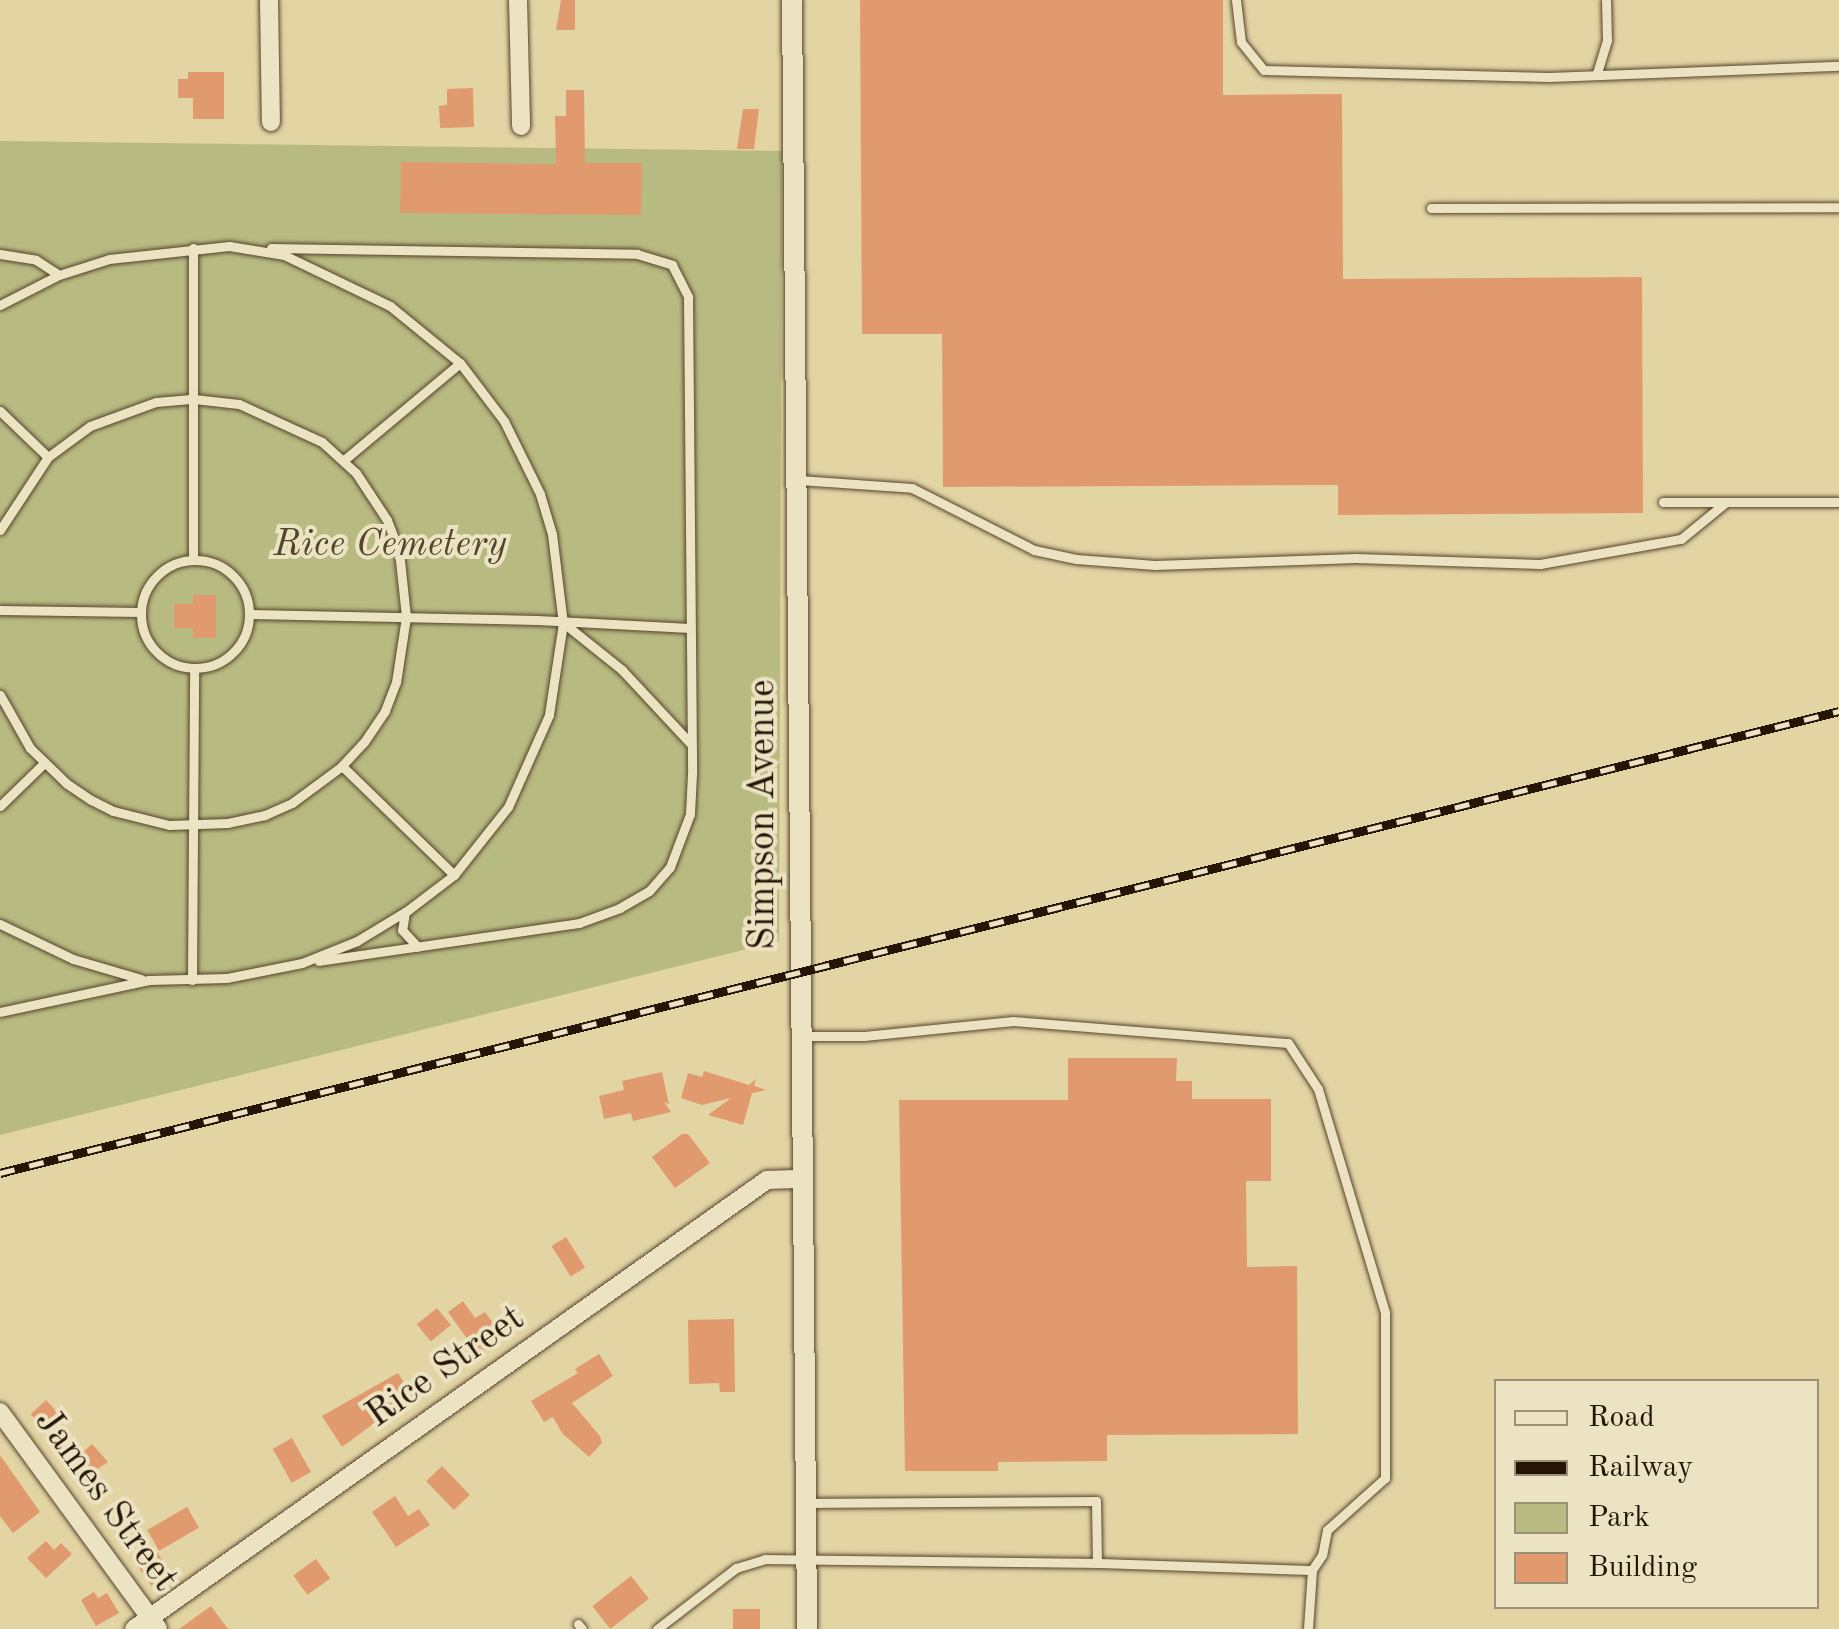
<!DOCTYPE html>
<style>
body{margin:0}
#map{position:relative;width:1839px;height:1629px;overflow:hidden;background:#e2d4a3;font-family:"Old Standard TT",serif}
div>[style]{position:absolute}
.green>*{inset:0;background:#b8bb81}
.building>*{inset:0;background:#e19a6e;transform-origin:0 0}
.roads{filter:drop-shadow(0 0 2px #55442e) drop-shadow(0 0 2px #55442e)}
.service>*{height:9px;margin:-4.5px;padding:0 4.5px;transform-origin:4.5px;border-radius:4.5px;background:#ece3c3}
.service>.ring{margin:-4.5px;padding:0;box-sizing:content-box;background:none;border:9px solid #ece3c3;border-radius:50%}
.minor>*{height:18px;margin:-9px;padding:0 9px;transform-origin:9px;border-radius:9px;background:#ece3c3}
.tertiary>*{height:20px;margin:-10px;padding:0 10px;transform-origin:10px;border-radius:10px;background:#ece3c3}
.rail>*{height:9px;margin-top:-4.5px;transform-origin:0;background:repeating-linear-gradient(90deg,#ece3c3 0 15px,#261407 0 30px);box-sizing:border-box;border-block:2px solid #261407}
span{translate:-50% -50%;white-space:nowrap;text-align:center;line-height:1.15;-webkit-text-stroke:8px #ece3c3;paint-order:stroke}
.park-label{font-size:38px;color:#52462c;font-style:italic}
.street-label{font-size:38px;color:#261407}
.legend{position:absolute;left:1494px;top:1379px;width:325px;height:230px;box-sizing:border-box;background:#ece3c3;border:2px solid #9d9078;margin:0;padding:12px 18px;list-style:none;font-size:30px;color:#261407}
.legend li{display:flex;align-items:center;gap:20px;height:50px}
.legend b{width:50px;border:2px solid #9d9078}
</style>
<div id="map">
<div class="green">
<i style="clip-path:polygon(0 141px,782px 151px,779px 941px,0 1135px)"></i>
</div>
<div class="building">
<i style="clip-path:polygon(561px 0,575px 0,575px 30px,556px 30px)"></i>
<i style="clip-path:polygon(860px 0,1223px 0,1223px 95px,1342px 94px,1343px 279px,1642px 277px,1643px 513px,1338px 515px,1338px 485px,943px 487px,942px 334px,862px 334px)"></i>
<i style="clip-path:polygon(188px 72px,224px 72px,224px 119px,193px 119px,193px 98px,178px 98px,178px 79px,188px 79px)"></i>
<i style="clip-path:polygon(473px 88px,474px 127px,440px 128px,439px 106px,447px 105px,447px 89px)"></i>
<i style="clip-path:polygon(566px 90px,584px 90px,585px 163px,642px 163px,641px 215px,400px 213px,401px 162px,556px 164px,555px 116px,566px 116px)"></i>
<i style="clip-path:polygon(743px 109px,759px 109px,754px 149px,737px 149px)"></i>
<i style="clip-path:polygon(193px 595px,216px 595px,216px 638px,193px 638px,193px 628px,174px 628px,174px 604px,193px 604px)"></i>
<i style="clip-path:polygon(1068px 1058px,1177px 1058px,1176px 1081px,1192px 1081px,1192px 1099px,1271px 1099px,1271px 1181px,1246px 1181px,1247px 1267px,1297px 1266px,1298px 1434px,1107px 1435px,1107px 1461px,998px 1462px,998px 1471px,905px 1471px,899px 1100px,1068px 1100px)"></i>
<i style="clip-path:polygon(704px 1071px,749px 1085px,756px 1079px,754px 1086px,766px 1090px,752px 1093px,743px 1125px,708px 1115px,731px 1098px,702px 1105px,681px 1098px,688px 1073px,702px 1077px)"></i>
<i style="clip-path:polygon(662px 1072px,669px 1104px,664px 1102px,671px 1112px,633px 1121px,631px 1113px,604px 1119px,599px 1096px,624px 1090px,622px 1081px)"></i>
<i style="clip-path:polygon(682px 1134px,688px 1134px,710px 1163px,675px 1188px,652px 1157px)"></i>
<i style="left:566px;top:1237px;width:36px;height:17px;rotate:58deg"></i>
<i style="clip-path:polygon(463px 1301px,475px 1318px,485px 1312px,499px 1331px,489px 1338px,493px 1344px,478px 1354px,448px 1312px)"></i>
<i style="left:437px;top:1308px;width:22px;height:26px;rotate:51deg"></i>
<i style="clip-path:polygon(734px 1319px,735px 1392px,720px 1392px,719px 1383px,689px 1384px,688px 1320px)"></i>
<i style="clip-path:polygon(599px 1354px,613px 1376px,572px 1403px,600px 1436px,602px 1443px,589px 1457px,562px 1433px,553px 1417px,544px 1422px,531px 1401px,578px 1373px,575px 1369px)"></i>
<i style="clip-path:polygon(398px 1373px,414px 1398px,396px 1407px,342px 1447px,322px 1416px)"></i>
<i style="left:46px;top:1400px;width:26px;height:21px;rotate:47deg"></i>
<i style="left:292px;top:1438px;width:39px;height:22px;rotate:61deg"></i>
<i style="clip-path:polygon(92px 1444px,108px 1462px,83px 1479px,70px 1464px)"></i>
<i style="clip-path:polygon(0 1455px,40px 1512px,13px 1533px,0 1516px)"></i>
<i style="left:442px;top:1466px;width:40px;height:22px;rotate:46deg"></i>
<i style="clip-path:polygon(395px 1496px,408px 1516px,419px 1509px,430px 1525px,396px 1547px,372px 1512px)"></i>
<i style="left:187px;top:1507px;width:24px;height:46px;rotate:60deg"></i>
<i style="clip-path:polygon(46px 1541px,54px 1550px,61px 1543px,72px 1554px,46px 1578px,27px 1558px)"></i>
<i style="left:152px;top:1545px;width:33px;height:24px;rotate:55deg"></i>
<i style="left:316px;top:1559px;width:24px;height:28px;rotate:54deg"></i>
<i style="left:631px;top:1576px;width:29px;height:49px;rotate:52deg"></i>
<i style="clip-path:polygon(94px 1592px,98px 1598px,107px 1593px,119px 1613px,96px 1626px,81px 1600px)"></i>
<i style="clip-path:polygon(211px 1606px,228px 1629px,179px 1629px)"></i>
<i style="left:733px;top:1609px;width:27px;height:20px"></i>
</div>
<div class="roads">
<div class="service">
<i style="left:1236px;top:0;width:42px;rotate:83.2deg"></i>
<i style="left:1241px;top:42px;width:36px;rotate:51deg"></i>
<i style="left:1264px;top:70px;width:285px;rotate:1.4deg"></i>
<i style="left:1549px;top:77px;width:290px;rotate:-2.2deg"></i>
<i style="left:1597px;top:73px;width:34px;rotate:-73deg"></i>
<i style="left:1607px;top:40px;width:40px;rotate:-91.4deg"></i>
<i style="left:1431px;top:208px;width:408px;rotate:-0.1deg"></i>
<i style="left:193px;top:248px;width:312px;rotate:90deg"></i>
<i style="left:271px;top:248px;width:366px;rotate:0.9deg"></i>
<i style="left:637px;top:254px;width:37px;rotate:17deg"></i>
<i style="left:672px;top:265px;width:36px;rotate:63deg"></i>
<i style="left:688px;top:297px;width:477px;rotate:89.5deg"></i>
<i style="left:692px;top:774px;width:40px;rotate:92.9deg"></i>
<i style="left:690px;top:814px;width:57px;rotate:110.7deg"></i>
<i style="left:670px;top:867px;width:32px;rotate:131deg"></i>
<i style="left:649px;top:891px;width:34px;rotate:150deg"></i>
<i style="left:620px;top:908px;width:44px;rotate:159.9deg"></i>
<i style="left:579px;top:923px;width:263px;rotate:171.7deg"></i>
<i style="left:0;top:254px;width:36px;rotate:9deg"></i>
<i style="left:36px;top:260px;width:27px;rotate:33deg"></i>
<i style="left:0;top:305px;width:66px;rotate:-27deg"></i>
<i style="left:59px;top:275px;width:52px;rotate:-17.7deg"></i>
<i style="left:109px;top:259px;width:121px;rotate:-6.2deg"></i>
<i style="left:229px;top:246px;width:56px;rotate:9.3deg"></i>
<i style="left:284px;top:255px;width:118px;rotate:25.7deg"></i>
<i style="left:390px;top:306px;width:90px;rotate:39.2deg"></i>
<i style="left:460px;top:363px;width:73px;rotate:52.8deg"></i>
<i style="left:504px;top:421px;width:81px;rotate:63.7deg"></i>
<i style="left:540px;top:494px;width:42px;rotate:73.3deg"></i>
<i style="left:552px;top:534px;width:90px;rotate:83deg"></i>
<i style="left:563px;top:623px;width:93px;rotate:98.7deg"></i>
<i style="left:549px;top:715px;width:101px;rotate:114deg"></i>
<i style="left:508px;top:807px;width:87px;rotate:128.5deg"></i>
<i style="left:454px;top:875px;width:58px;rotate:142.7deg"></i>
<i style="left:408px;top:910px;width:60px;rotate:148.7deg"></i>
<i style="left:357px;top:941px;width:59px;rotate:158.2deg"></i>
<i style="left:302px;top:963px;width:76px;rotate:168.7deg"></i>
<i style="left:227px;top:978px;width:78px;rotate:178.5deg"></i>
<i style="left:149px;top:980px;width:152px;rotate:167.9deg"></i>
<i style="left:0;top:411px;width:66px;rotate:43.8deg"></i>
<i style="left:344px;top:460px;width:151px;rotate:-39.9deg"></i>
<i style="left:799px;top:480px;width:113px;rotate:4deg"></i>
<i style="left:912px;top:488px;width:137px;rotate:26.9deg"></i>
<i style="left:1034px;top:550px;width:43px;rotate:12.1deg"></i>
<i style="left:1076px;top:559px;width:79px;rotate:4.3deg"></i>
<i style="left:1155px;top:565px;width:201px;rotate:-2deg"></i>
<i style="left:1356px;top:558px;width:184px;rotate:1.9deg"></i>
<i style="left:1540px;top:564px;width:143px;rotate:-10.1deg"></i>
<i style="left:1681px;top:539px;width:58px;rotate:-39.4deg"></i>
<i style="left:1663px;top:502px;width:176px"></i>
<i style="left:0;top:530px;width:87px;rotate:-56.7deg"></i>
<i style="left:48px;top:457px;width:52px;rotate:-36.4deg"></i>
<i style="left:90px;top:426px;width:70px;rotate:-20deg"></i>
<i style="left:156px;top:402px;width:38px;rotate:-5deg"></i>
<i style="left:194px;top:399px;width:45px;rotate:6.3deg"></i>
<i style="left:239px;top:404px;width:91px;rotate:24.6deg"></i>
<i style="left:322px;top:442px;width:46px;rotate:42.4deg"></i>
<i style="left:356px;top:473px;width:56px;rotate:56.6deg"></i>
<i style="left:387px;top:520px;width:33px;rotate:69deg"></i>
<i style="left:399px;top:551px;width:66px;rotate:83.9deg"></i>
<i style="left:406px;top:617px;width:66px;rotate:98.7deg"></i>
<i style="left:396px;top:682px;width:31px;rotate:111deg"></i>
<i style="left:385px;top:711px;width:37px;rotate:124deg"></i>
<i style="left:364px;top:742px;width:33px;rotate:133deg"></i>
<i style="left:342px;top:766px;width:62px;rotate:143.5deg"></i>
<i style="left:292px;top:803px;width:30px;rotate:156deg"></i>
<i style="left:265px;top:815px;width:38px;rotate:168deg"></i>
<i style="left:228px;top:823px;width:59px;rotate:178.1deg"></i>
<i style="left:169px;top:825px;width:58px;rotate:-166deg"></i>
<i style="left:113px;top:811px;width:25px;rotate:-153deg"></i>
<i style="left:91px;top:800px;width:30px;rotate:-146deg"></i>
<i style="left:66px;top:783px;width:50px;rotate:-135.8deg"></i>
<i style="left:30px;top:748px;width:61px;rotate:-119.5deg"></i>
<i class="ring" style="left:141px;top:560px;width:99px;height:99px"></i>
<i style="left:0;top:610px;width:141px;rotate:0.8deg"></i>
<i style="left:250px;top:614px;width:287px;rotate:1.2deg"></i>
<i style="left:537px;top:620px;width:153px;rotate:3deg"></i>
<i style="left:566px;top:625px;width:72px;rotate:38.8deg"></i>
<i style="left:622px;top:670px;width:100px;rotate:47deg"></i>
<i style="left:342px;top:766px;width:156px;rotate:44.2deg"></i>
<i style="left:0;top:806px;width:62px;rotate:-44.3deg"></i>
<i style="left:405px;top:912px;width:18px;rotate:99deg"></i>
<i style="left:402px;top:930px;width:23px;rotate:47deg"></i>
<i style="left:0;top:924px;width:81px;rotate:25.6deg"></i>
<i style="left:73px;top:959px;width:71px;rotate:16.4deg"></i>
<i style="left:192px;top:980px;width:312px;rotate:-89.6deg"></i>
<i style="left:803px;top:1036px;width:61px"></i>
<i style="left:864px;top:1036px;width:150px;rotate:-5.7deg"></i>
<i style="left:1013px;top:1021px;width:276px;rotate:4.6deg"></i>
<i style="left:1288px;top:1043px;width:55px;rotate:56.9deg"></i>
<i style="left:1318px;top:1089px;width:234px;rotate:73.3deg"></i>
<i style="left:1385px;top:1313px;width:165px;rotate:90deg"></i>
<i style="left:1385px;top:1478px;width:78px;rotate:138.1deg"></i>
<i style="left:1327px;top:1530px;width:25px;rotate:101deg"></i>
<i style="left:1322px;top:1555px;width:18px;rotate:124deg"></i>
<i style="left:806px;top:1503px;width:290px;rotate:-0.4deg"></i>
<i style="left:1096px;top:1501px;width:62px;rotate:89.1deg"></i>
<i style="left:1097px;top:1563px;width:215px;rotate:1.9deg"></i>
<i style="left:1312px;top:1570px;width:59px;rotate:93.9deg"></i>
<i style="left:578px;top:1624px;width:6px;rotate:51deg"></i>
<i style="left:657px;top:1629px;width:100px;rotate:-37.7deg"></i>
<i style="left:736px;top:1568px;width:30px;rotate:-17deg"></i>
<i style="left:765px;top:1559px;width:332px;rotate:0.7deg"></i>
</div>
<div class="minor">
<i style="left:269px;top:0;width:122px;rotate:89.1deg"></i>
<i style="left:518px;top:0;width:126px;rotate:88.6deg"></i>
<i style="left:0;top:1412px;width:268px;rotate:53.9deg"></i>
<i style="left:134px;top:1629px;width:776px;rotate:-35.35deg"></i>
<i style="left:767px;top:1180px;width:34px;rotate:-2deg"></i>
</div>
<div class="tertiary">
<i style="left:792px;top:0;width:1629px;rotate:89.47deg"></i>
</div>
</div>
<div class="rail">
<i style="left:0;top:1173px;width:1896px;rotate:-14.1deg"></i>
</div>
<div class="park-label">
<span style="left:390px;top:546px">Rice Cemetery</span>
</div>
<div class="street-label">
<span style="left:764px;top:815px;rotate:-90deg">Simpson Avenue</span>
<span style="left:446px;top:1368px;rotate:-35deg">Rice Street</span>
<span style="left:105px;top:1501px;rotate:54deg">James Street</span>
</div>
<ul class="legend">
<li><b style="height:12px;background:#ece3c3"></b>Road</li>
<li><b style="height:12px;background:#261407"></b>Railway</li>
<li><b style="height:28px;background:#b8bb81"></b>Park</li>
<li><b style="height:28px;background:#e19a6e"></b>Building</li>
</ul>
</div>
